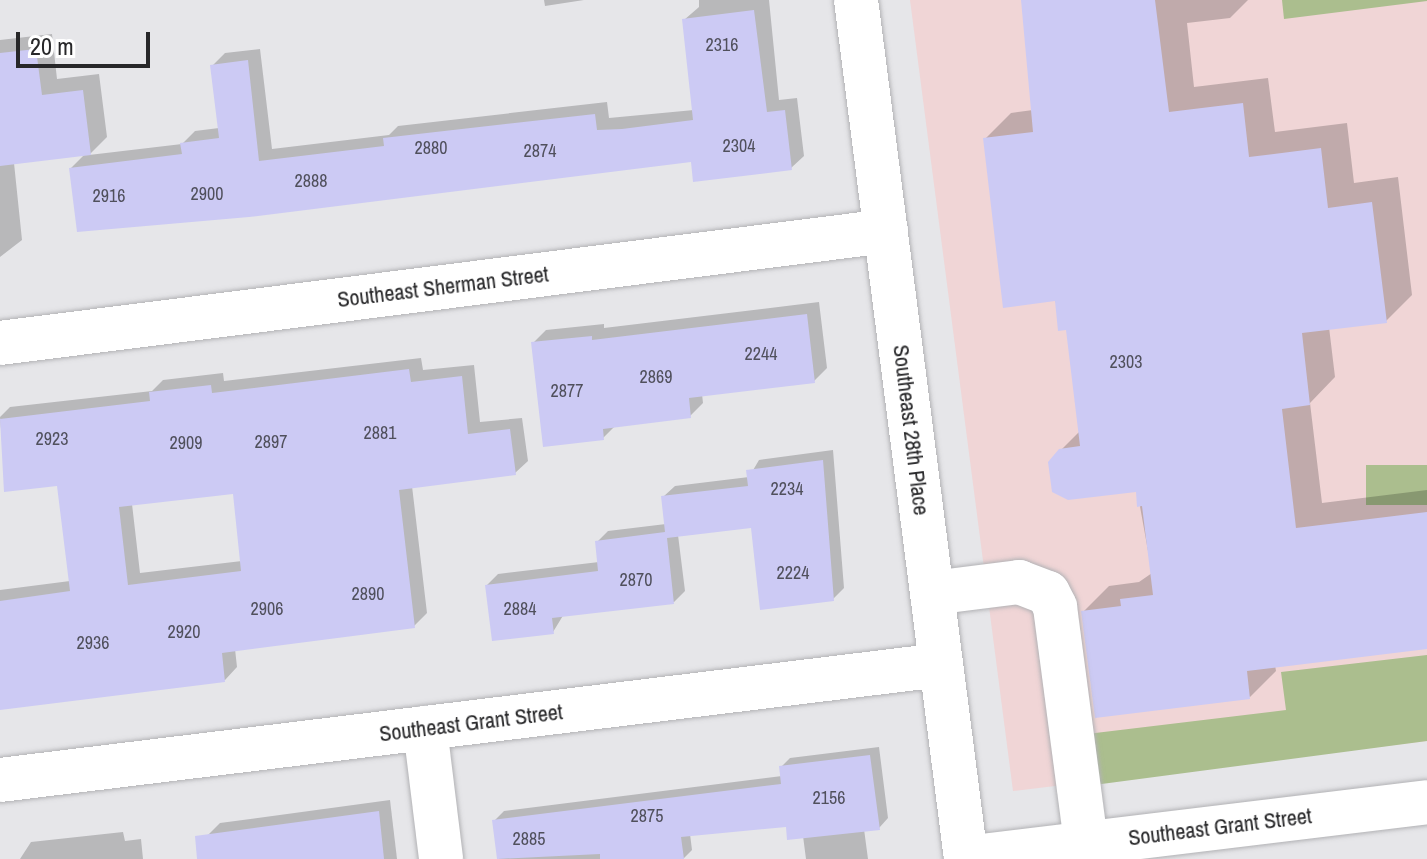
<!DOCTYPE html>
<style>
body{margin:0}
#map{position:relative;width:1427px;height:859px;overflow:hidden;background:#e6e6e9;font-family:"Archivo Narrow",sans-serif}
div>[style]{position:absolute}
.education>*{inset:0;background:#f0d5d6}
.green>*{inset:0;background:#abbe8e;transform-origin:0 0}
.shadow>*{inset:0;background:#0003}
.building>*{inset:0;background:#cccaf4}
.roads{filter:drop-shadow(0 0 2px #b2b2b5) drop-shadow(0 0 2px #b2b2b5)}
.minor>*{height:44px;margin:-22px;padding:0 22px;transform-origin:22px;border-radius:22px;background:#fff}
span{translate:-50% -50%;white-space:nowrap;text-align:center;line-height:1.15;-webkit-text-stroke:6px #fff;paint-order:stroke}
.number-label{font-size:18px;color:#50505c}
.number-label span{-webkit-text-stroke-width:0}
.street-label{font-size:22px;color:#272729}
.scale{position:absolute;left:16px;top:32px;width:134px;height:36px;box-sizing:border-box;border:4px solid #272729;border-top:0;padding-left:10px;font-size:24px;line-height:28px;white-space:nowrap;color:#272729;-webkit-text-stroke:6px #fff;paint-order:stroke}
</style>
<div id="map">
<div class="education">
<i style="clip-path:polygon(910px 0,1427px 0,1427px 741px,1013px 791px)"></i>
</div>
<div class="green">
<i style="clip-path:polygon(1282px 0,1427px 0,1427px 1px,1284px 19px)"></i>
<i style="left:1427px;top:465px;width:40px;height:61px;rotate:90deg"></i>
<i style="clip-path:polygon(1427px 655px,1427px 741px,1094px 785px,1087px 734px,1286px 710px,1281px 672px)"></i>
</div>
<div class="shadow">
<i style="clip-path:polygon(544px 0,584px 0,545px 6px)"></i>
<i style="clip-path:polygon(699px 0,769px 0,779px 100px,797px 98px,804px 156px,791px 168px,693px 160px,71px 168px,85px 154px,14px 163px,22px 240px,0 257px,0 40px,52px 34px,57px 79px,99px 74px,107px 137px,89px 155px,182px 144px,195px 131px,219px 128px,212px 66px,225px 53px,260px 49px,272px 149px,389px 135px,398px 126px,607px 102px,609px 118px,694px 110px,684px 20px,699px 7px)"></i>
<i style="clip-path:polygon(1023px 0,1248px 0,1230px 18px,1187px 23px,1194px 87px,1268px 78px,1275px 132px,1347px 123px,1354px 183px,1398px 177px,1412px 295px,1386px 321px,1329px 327px,1335px 377px,1310px 403px,1322px 503px,1427px 490px,1427px 647px,1275px 665px,1276px 671px,1250px 697px,1083px 612px,1109px 586px,1139px 582px,1152px 573px,1137px 490px,1061px 450px,1080px 431px,1067px 328px,985px 139px,1011px 113px,1033px 110px)"></i>
<i style="clip-path:polygon(819px 302px,827px 368px,814px 381px,702px 394px,703px 403px,690px 416px,616px 425px,603px 438px,533px 343px,546px 330px,604px 324px,604px 328px)"></i>
<i style="clip-path:polygon(evenodd,421px 358px,423px 370px,474px 365px,480px 422px,522px 418px,528px 461px,515px 473px,412px 486px,427px 613px,414px 626px,235px 649px,237px 667px,225px 680px,0 708px,0 590px,70px 581px,58px 484px,6px 490px,0 417px,10px 407px,152px 391px,163px 380px,223px 373px,224px 381px,421px 358px,235px 491px,242px 561px,140px 573px,132px 504px,235px 491px)"></i>
<i style="clip-path:polygon(833px 450px,844px 588px,833px 599px,752px 526px,678px 535px,685px 591px,674px 602px,564px 614px,553px 632px,487px 585px,498px 574px,599px 562px,597px 542px,608px 531px,666px 524px,663px 497px,675px 486px,749px 477px,759px 460px)"></i>
<i style="clip-path:polygon(879px 747px,888px 818px,879px 828px,864px 829px,868px 859px,806px 859px,803px 836px,787px 824px,690px 834px,692px 850px,683px 859px,499px 859px,495px 820px,504px 811px,782px 776px,781px 767px,790px 758px)"></i>
<i style="clip-path:polygon(390px 800px,397px 859px,211px 859px,208px 835px,220px 823px)"></i>
<i style="clip-path:polygon(123px 832px,125px 841px,141px 839px,143px 859px,20px 859px,31px 842px)"></i>
</div>
<div class="building">
<i style="clip-path:polygon(1021px 0,1155px 0,1169px 112px,1243px 103px,1249px 157px,1321px 148px,1328px 208px,1372px 202px,1387px 323px,1302px 333px,1310px 405px,1282px 409px,1296px 528px,1427px 512px,1427px 649px,1247px 671px,1250px 699px,1095px 718px,1081px 611px,1121px 606px,1120px 599px,1153px 595px,1142px 506px,1137px 507px,1136px 492px,1068px 500px,1052px 492px,1048px 462px,1059px 449px,1080px 446px,1066px 330px,1058px 331px,1055px 301px,1003px 308px,983px 138px,1033px 132px)"></i>
<i style="clip-path:polygon(754px 10px,767px 112px,785px 110px,792px 170px,693px 182px,691px 162px,249px 217px,77px 232px,69px 168px,182px 154px,180px 143px,219px 138px,210px 65px,248px 60px,259px 161px,384px 146px,383px 138px,595px 114px,597px 130px,622px 129px,693px 120px,682px 19px)"></i>
<i style="clip-path:polygon(36px 49px,42px 95px,83px 90px,91px 155px,0 166px,0 53px)"></i>
<i style="clip-path:polygon(807px 314px,815px 383px,689px 398px,691px 418px,603px 429px,604px 440px,543px 447px,531px 342px,592px 336px,592px 340px)"></i>
<i style="clip-path:polygon(evenodd,409px 369px,411px 382px,462px 376px,468px 434px,510px 429px,516px 475px,399px 490px,415px 628px,222px 653px,225px 682px,0 710px,0 601px,70px 591px,57px 486px,4px 492px,0 419px,150px 401px,149px 392px,211px 385px,212px 393px,409px 369px,233px 494px,241px 571px,128px 585px,119px 507px,233px 494px)"></i>
<i style="clip-path:polygon(823px 460px,834px 601px,760px 610px,751px 528px,667px 538px,674px 604px,552px 618px,554px 634px,492px 641px,485px 585px,598px 571px,595px 541px,665px 532px,661px 496px,748px 486px,746px 470px)"></i>
<i style="clip-path:polygon(870px 755px,880px 830px,787px 840px,786px 827px,681px 837px,684px 859px,600px 859px,600px 854px,497px 859px,492px 820px,781px 784px,779px 766px)"></i>
<i style="clip-path:polygon(379px 811px,384px 859px,197px 859px,195px 836px)"></i>
</div>
<div class="roads">
<div class="minor">
<i style="left:856px;top:0;width:866px;rotate:82.7deg"></i>
<i style="left:0;top:343px;width:893px;rotate:-7.2deg"></i>
<i style="left:932px;top:593px;width:88px;rotate:-7.2deg"></i>
<i style="left:1019px;top:582px;width:31px;rotate:21deg"></i>
<i style="left:1048px;top:593px;width:16px;rotate:63deg"></i>
<i style="left:1055px;top:607px;width:238px;rotate:82.5deg"></i>
<i style="left:425px;top:728px;width:132px;rotate:83deg"></i>
<i style="left:0;top:780px;width:948px;rotate:-6.97deg"></i>
<i style="left:966px;top:858px;width:464px;rotate:-6.9deg"></i>
</div>
</div>
<div class="number-label">
<span style="left:722px;top:45px">2316</span>
<span style="left:739px;top:146px">2304</span>
<span style="left:431px;top:148px">2880</span>
<span style="left:540px;top:151px">2874</span>
<span style="left:311px;top:181px">2888</span>
<span style="left:207px;top:194px">2900</span>
<span style="left:109px;top:196px">2916</span>
<span style="left:761px;top:354px">2244</span>
<span style="left:1126px;top:362px">2303</span>
<span style="left:656px;top:377px">2869</span>
<span style="left:567px;top:391px">2877</span>
<span style="left:380px;top:433px">2881</span>
<span style="left:52px;top:439px">2923</span>
<span style="left:271px;top:442px">2897</span>
<span style="left:186px;top:443px">2909</span>
<span style="left:787px;top:489px">2234</span>
<span style="left:793px;top:573px">2224</span>
<span style="left:636px;top:580px">2870</span>
<span style="left:368px;top:594px">2890</span>
<span style="left:267px;top:609px">2906</span>
<span style="left:520px;top:609px">2884</span>
<span style="left:184px;top:632px">2920</span>
<span style="left:93px;top:643px">2936</span>
<span style="left:829px;top:798px">2156</span>
<span style="left:647px;top:816px">2875</span>
<span style="left:529px;top:839px">2885</span>
</div>
<div class="street-label">
<span style="left:443px;top:287px;rotate:-7deg">Southeast Sherman Street</span>
<span style="left:911px;top:430px;rotate:83deg">Southeast 28th Place</span>
<span style="left:471px;top:723px;rotate:-7deg">Southeast Grant Street</span>
<span style="left:1220px;top:827px;rotate:-7deg">Southeast Grant Street</span>
</div>
<div class="scale">20 m</div>
</div>
